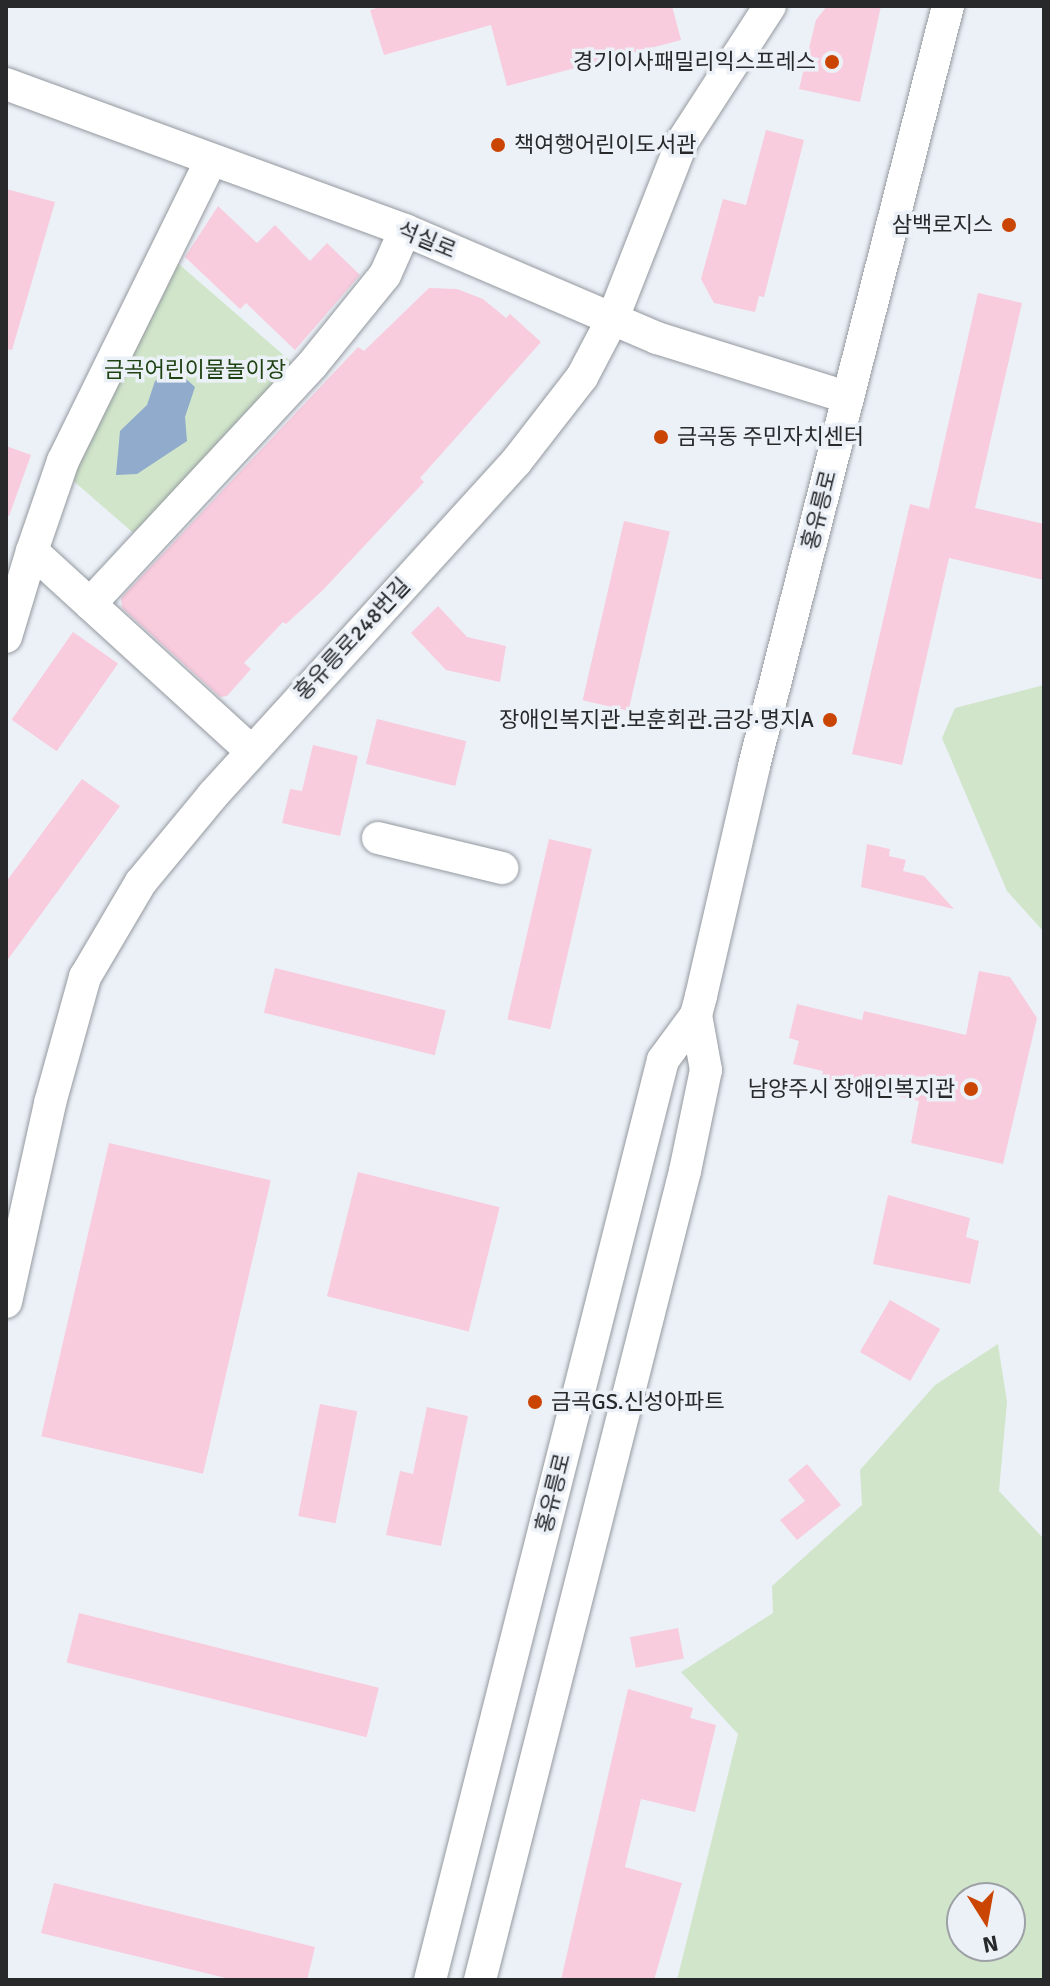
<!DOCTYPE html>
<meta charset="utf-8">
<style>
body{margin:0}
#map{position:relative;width:1050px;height:1986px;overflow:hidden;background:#ecf1f8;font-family:Signika,"Noto Sans KR",sans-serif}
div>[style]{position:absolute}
.green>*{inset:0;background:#d0e5ca}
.water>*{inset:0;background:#90abcb}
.building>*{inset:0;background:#f8cbdd;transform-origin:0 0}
.roads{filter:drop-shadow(0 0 2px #94999f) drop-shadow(0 0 2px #94999f)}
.minor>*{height:32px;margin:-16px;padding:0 16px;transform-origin:16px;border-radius:16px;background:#fff}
.dots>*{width:22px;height:22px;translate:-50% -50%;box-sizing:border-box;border:4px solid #ecf1f8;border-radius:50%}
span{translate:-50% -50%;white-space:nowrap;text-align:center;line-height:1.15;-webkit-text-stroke:7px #ecf1f8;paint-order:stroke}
.poi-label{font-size:22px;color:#27292b}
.right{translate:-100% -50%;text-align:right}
.left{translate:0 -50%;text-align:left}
.street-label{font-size:22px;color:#27292b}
.park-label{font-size:22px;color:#1f4213}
.frame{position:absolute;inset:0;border:8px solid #27292b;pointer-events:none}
.north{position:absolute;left:946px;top:1882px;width:80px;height:80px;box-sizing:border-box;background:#ecf1f8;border:2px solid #9da1a6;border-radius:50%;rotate:169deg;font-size:22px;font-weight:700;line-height:32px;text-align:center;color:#27292b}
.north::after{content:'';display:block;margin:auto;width:28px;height:36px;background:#ca4402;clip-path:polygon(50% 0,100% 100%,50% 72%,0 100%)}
</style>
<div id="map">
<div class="green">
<i style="clip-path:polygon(173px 259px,295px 365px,138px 537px,70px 478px)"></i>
<i style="clip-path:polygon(1044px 685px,1044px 932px,1007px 891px,942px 738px,955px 708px)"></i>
<i style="clip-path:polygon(evenodd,998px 1344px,1007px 1402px,999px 1491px,1044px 1539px,1044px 1980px,677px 1980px,738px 1734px,681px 1672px,773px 1613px,772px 1586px,862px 1505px,860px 1470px,935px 1385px,998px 1344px,962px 1898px,1010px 1898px,1010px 1946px,962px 1946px,962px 1898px)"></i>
</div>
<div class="water">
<i style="clip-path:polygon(176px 370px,195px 387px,185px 417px,187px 441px,137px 474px,116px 475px,120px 431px,147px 405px,155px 381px)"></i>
</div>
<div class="building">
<i style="clip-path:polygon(383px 6px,672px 6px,681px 40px,507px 86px,491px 25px,384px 55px,370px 10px)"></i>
<i style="clip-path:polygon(827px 6px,881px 6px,860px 102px,799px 89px,816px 20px)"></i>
<i style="clip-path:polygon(766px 130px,804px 140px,764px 297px,759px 296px,755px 312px,714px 303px,701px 279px,723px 199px,746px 205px)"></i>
<i style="clip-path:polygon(6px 189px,55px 202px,12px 350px,6px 349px)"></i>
<i style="clip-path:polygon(218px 206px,257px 243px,275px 225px,310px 261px,327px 243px,360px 275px,295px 350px,246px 303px,240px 309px,185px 257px)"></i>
<i style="clip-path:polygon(429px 288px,457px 289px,483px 299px,506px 318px,510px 314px,541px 342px,420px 478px,424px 482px,323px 590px,286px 624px,283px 622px,244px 663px,251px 669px,227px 696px,220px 697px,122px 608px,121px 598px,358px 347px,364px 351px)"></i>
<i style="clip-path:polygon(978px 293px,1022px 303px,975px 508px,1044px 524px,1044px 580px,949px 558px,902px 765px,852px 754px,910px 504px,929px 509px)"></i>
<i style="clip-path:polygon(6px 446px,31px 455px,9px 516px,6px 516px)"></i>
<i style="left:624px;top:521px;width:47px;height:184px;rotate:13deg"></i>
<i style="clip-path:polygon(438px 606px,467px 637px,506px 646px,500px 682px,446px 670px,411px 633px)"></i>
<i style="left:73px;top:632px;width:55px;height:107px;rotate:35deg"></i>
<i style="left:377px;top:719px;width:92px;height:46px;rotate:14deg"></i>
<i style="clip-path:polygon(313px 745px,358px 756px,340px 836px,282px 823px,290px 789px,302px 791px)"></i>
<i style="clip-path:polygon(82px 779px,120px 806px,6px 962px,6px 882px)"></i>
<i style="left:549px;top:839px;width:44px;height:185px;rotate:13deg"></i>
<i style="clip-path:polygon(867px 844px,890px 849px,889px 856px,906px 860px,903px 871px,924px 876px,954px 909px,861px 887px)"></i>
<i style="left:275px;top:968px;width:176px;height:46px;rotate:14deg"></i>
<i style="clip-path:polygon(979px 971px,1010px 977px,1037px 1018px,1003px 1164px,911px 1143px,919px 1101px,821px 1078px,823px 1071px,793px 1064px,799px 1041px,789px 1038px,797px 1004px,862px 1020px,864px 1011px,966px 1035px)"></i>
<i style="left:109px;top:1143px;width:166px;height:301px;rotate:13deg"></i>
<i style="left:358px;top:1172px;width:146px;height:128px;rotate:14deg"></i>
<i style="clip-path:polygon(888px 1195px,970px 1218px,966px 1237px,979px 1241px,970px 1284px,873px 1264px)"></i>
<i style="left:890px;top:1300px;width:58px;height:60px;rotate:30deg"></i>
<i style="left:320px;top:1404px;width:38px;height:114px;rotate:11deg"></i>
<i style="clip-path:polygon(427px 1407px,468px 1416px,441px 1546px,386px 1535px,400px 1471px,413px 1474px)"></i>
<i style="clip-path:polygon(807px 1464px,841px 1505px,797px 1540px,780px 1520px,805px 1501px,788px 1480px)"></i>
<i style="left:79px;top:1613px;width:309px;height:51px;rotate:14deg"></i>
<i style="left:678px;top:1628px;width:31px;height:49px;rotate:79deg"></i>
<i style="clip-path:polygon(628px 1689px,693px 1708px,690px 1718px,716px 1725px,695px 1812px,641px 1799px,625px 1867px,682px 1883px,654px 1980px,561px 1980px)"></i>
<i style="clip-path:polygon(54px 1883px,315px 1947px,307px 1980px,234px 1980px,41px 1933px)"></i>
</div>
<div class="roads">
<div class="minor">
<i style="left:6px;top:84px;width:425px;rotate:20.1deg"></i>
<i style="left:405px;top:230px;width:274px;rotate:23.2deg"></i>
<i style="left:657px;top:338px;width:199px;rotate:17.3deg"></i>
<i style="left:32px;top:551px;width:95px;rotate:-71deg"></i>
<i style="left:63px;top:461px;width:333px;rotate:-63.8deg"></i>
<i style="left:90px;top:604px;width:326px;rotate:-47.1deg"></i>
<i style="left:312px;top:365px;width:116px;rotate:-51deg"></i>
<i style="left:385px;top:275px;width:49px;rotate:-66deg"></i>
<i style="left:6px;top:637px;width:90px;rotate:-73.2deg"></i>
<i style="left:32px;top:551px;width:297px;rotate:42.4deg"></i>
<i style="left:378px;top:838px;width:128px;rotate:13.6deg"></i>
<i style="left:6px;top:1302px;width:204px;rotate:-77.5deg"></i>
<i style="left:50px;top:1103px;width:131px;rotate:-74.5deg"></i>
<i style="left:85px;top:977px;width:110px;rotate:-59.5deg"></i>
<i style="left:141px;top:882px;width:113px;rotate:-50.4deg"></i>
<i style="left:213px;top:795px;width:450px;rotate:-47.7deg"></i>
<i style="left:516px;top:462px;width:108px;rotate:-52.2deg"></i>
<i style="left:582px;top:377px;width:67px;rotate:-62.3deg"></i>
<i style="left:613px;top:318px;width:189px;rotate:-68.6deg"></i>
<i style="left:682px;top:142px;width:162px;rotate:-57.1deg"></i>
<i style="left:430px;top:1980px;width:949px;rotate:-75.79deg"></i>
<i style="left:663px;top:1060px;width:56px;rotate:-53.7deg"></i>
<i style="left:696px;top:1015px;width:20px;rotate:-75deg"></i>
<i style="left:701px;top:996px;width:236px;rotate:-77deg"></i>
<i style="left:754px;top:766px;width:784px;rotate:-75.68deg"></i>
<i style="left:480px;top:1980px;width:835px;rotate:-75.78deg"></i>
<i style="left:685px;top:1171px;width:103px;rotate:-78.3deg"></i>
<i style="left:706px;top:1070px;width:56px;rotate:-100.3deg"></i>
</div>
</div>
<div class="dots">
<i style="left:832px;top:62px;background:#ca4402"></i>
<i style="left:498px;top:145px;background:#ca4402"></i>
<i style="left:1009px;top:225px;background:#ca4402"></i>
<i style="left:661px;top:437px;background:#ca4402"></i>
<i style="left:830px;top:720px;background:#ca4402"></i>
<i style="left:971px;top:1089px;background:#ca4402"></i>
<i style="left:535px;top:1402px;background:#ca4402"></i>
</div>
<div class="poi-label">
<span class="right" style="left:816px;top:62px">경기이사패밀리익스프레스</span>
<span class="left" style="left:514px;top:145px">책여행어린이도서관</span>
<span class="right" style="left:993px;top:225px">삼백로지스</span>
<span class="left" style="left:677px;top:437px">금곡동 주민자치센터</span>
<span class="right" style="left:814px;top:720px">장애인복지관.보훈회관.금강·명지A</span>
<span class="right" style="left:955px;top:1089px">남양주시 장애인복지관</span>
<span class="left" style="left:551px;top:1402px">금곡GS.신성아파트</span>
</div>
<div class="street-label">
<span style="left:427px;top:240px;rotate:22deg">석실로</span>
<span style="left:819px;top:510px;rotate:-76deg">홍유릉로</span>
<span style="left:352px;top:639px;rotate:-47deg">홍유릉로248번길</span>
<span style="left:553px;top:1493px;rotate:-76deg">홍유릉로</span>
</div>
<div class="park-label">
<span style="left:195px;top:370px">금곡어린이물놀이장</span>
</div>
<div class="frame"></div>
<div class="north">N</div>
</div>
